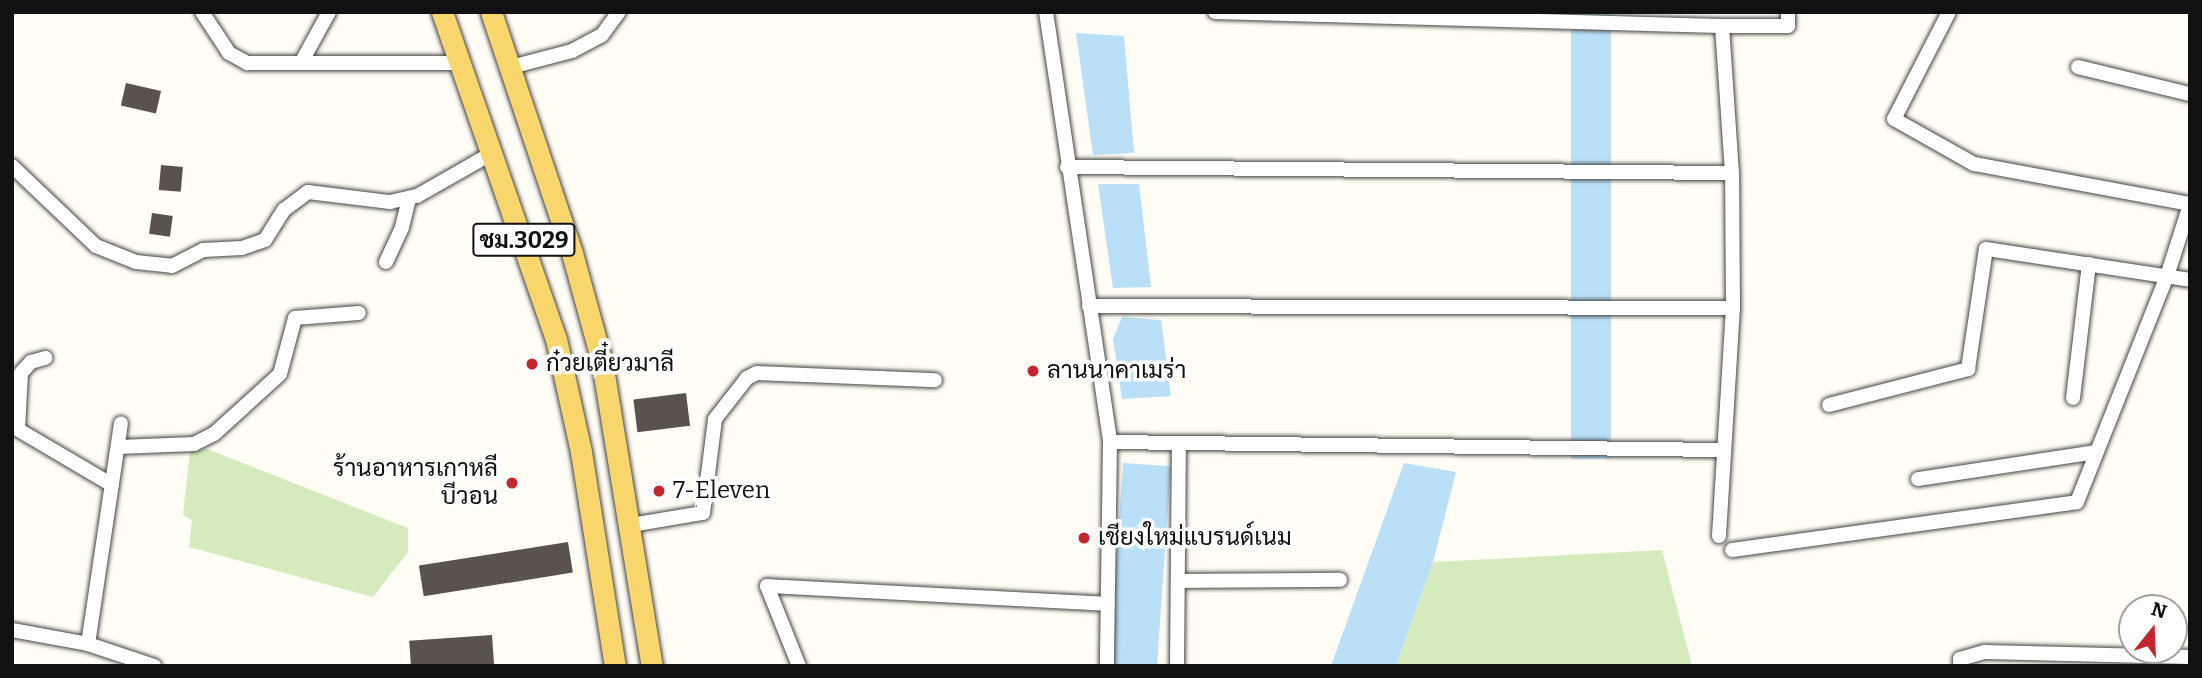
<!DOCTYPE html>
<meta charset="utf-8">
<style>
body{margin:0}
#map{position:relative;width:2202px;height:678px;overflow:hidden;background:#fffdf5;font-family:Bitter,Sarabun,serif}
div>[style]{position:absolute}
.green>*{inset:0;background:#d5ebbd}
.water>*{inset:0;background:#b9e0f7;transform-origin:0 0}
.building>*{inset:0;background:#5a524d;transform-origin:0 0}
.roads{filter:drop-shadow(0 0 2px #444) drop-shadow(0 0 2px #444)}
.street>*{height:14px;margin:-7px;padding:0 7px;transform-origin:7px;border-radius:7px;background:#fff}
.primary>*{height:21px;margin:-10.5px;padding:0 10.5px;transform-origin:10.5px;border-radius:10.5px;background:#f9d66b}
.dots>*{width:19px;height:19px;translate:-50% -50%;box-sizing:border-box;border:4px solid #fff;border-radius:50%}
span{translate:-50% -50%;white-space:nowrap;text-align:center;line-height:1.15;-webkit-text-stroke:7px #fff;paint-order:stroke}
.shield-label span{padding:2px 5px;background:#fff;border:2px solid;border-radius:5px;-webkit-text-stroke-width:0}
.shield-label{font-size:23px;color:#111;font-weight:700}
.poi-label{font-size:24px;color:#111}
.left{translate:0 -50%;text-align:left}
.right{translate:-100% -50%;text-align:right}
.frame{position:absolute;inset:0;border:14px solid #111;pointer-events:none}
.north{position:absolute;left:2118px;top:594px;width:70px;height:70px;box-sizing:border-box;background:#fff;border:2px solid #a0a0a0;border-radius:50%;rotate:18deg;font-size:19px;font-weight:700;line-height:28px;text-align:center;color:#111}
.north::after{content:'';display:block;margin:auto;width:24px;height:32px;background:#c4262e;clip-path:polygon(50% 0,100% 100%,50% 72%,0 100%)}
</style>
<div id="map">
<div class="green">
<i style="clip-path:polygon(207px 449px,408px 528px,408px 552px,373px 597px,189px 547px,192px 520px,183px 515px,190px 451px)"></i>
<i style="clip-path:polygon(1662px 550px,1692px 666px,1396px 666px,1433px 562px)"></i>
</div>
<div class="water">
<i style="left:1571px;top:12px;width:40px;height:447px"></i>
<i style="clip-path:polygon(1076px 33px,1124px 36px,1134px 153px,1093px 155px)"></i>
<i style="clip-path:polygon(1098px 184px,1139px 184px,1151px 287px,1113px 288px)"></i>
<i style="clip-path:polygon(1122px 317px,1161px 320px,1171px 396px,1122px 399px,1113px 339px)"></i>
<i style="left:1123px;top:463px;width:48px;height:203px;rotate:4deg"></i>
<i style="clip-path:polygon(1404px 463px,1456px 472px,1433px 562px,1396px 666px,1331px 666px)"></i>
</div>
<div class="building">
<i style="left:126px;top:83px;width:36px;height:23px;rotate:13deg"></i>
<i style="left:161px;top:165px;width:22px;height:25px;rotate:5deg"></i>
<i style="left:152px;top:213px;width:21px;height:21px;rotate:8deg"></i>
<i style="left:686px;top:393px;width:33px;height:53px;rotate:83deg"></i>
<i style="left:568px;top:542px;width:31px;height:151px;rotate:81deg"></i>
<i style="left:492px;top:635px;width:31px;height:83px;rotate:86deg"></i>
</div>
<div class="roads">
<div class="street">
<i style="left:202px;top:12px;width:49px;rotate:56.6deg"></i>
<i style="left:229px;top:53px;width:21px;rotate:29deg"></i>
<i style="left:247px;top:63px;width:214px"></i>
<i style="left:1046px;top:12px;width:435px;rotate:81.5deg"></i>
<i style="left:1110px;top:442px;width:224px;rotate:90.8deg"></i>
<i style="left:1215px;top:12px;width:507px;rotate:1.58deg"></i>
<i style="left:1722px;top:26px;width:66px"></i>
<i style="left:1788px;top:26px;width:14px;rotate:-90deg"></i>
<i style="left:1949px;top:12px;width:120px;rotate:117.2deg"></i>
<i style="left:1894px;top:119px;width:92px;rotate:29.4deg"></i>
<i style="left:1974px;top:164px;width:220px;rotate:10.5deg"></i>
<i style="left:301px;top:63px;width:58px;rotate:-61.2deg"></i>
<i style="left:511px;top:67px;width:63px;rotate:-14.7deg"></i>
<i style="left:572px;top:51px;width:34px;rotate:-28deg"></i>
<i style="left:602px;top:35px;width:29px;rotate:-54deg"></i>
<i style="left:2078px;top:67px;width:115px;rotate:13.6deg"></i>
<i style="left:12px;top:166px;width:116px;rotate:43.6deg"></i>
<i style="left:96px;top:246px;width:43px;rotate:21.8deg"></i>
<i style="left:136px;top:262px;width:36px;rotate:6deg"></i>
<i style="left:172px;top:266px;width:35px;rotate:-27deg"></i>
<i style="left:203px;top:250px;width:39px;rotate:-3deg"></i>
<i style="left:242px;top:248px;width:24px;rotate:-19deg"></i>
<i style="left:265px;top:240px;width:36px;rotate:-58deg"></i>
<i style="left:284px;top:210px;width:30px;rotate:-37deg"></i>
<i style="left:308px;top:192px;width:83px;rotate:7deg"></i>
<i style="left:390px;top:202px;width:28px;rotate:-13deg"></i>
<i style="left:417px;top:196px;width:89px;rotate:-29.7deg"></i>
<i style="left:1067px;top:167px;width:665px;rotate:0.52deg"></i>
<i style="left:386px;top:262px;width:38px;rotate:-65deg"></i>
<i style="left:402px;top:227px;width:30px;rotate:-76deg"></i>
<i style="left:1089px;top:306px;width:644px;rotate:0.18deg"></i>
<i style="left:2073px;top:398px;width:135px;rotate:-83.2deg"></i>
<i style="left:1829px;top:405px;width:144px;rotate:-14.5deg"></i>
<i style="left:1968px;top:369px;width:121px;rotate:-81.5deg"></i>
<i style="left:1986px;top:249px;width:206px;rotate:8.6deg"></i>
<i style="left:12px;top:426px;width:116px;rotate:30.5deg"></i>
<i style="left:18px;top:429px;width:56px;rotate:-86.9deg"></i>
<i style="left:21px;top:373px;width:15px;rotate:-48deg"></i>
<i style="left:31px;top:362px;width:15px;rotate:-16deg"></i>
<i style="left:1110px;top:442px;width:614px;rotate:0.75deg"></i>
<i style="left:118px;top:447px;width:76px;rotate:-2.3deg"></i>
<i style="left:194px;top:444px;width:22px;rotate:-27deg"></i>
<i style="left:214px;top:434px;width:89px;rotate:-42.3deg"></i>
<i style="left:280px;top:374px;width:58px;rotate:-75deg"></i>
<i style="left:295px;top:318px;width:64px;rotate:-4.5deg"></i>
<i style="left:1918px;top:479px;width:180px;rotate:-8.6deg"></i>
<i style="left:631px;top:525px;width:73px;rotate:-9.5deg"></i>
<i style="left:703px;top:513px;width:95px;rotate:-82.7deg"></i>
<i style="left:715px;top:419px;width:52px;rotate:-52deg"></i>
<i style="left:747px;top:378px;width:11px;rotate:-27deg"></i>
<i style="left:757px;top:373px;width:178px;rotate:2.3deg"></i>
<i style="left:1719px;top:536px;width:228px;rotate:-86.5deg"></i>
<i style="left:1733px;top:308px;width:135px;rotate:-90.4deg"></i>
<i style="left:1732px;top:173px;width:147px;rotate:-93.9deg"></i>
<i style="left:1732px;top:550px;width:348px;rotate:-7.9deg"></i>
<i style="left:2077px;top:502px;width:243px;rotate:-68.3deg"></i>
<i style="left:2167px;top:276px;width:75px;rotate:-72.1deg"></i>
<i style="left:1180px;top:581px;width:160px;rotate:-0.4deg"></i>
<i style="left:12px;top:630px;width:77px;rotate:10.4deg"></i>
<i style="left:88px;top:644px;width:70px;rotate:18.4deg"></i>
<i style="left:88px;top:644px;width:223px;rotate:-81.5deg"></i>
<i style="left:799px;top:666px;width:86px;rotate:-111.8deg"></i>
<i style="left:767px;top:586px;width:341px;rotate:3deg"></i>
<i style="left:1177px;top:666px;width:222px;rotate:-89.5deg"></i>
<i style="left:1960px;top:666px;width:7px;rotate:-90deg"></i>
<i style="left:1960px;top:659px;width:26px;rotate:-16deg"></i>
<i style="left:1985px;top:652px;width:205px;rotate:1.4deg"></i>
</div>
<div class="primary">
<i style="left:442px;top:12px;width:346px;rotate:70.8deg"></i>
<i style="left:556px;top:339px;width:116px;rotate:77.5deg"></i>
<i style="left:581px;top:452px;width:217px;rotate:81deg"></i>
<i style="left:491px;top:12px;width:254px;rotate:71.4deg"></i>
<i style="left:572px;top:253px;width:113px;rotate:74.6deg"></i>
<i style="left:602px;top:362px;width:308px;rotate:80.7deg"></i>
</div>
</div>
<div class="dots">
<i style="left:532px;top:364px;background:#c4262e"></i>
<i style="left:1033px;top:371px;background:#c4262e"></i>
<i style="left:512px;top:483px;background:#c4262e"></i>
<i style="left:659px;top:491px;background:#c4262e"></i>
<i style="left:1084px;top:538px;background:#c4262e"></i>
</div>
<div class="shield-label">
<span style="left:524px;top:240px">ชม.3029</span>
</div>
<div class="poi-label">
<span class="left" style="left:546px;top:364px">ก๋วยเตี๋ยวมาลี</span>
<span class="left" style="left:1047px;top:371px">ลานนาคาเมร่า</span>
<span class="right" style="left:498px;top:483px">ร้านอาหารเกาหลี<br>บีวอน</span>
<span class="left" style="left:673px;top:491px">7-Eleven</span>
<span class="left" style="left:1098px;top:538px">เชียงใหม่แบรนด์เนม</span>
</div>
<div class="frame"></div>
<div class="north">N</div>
</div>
